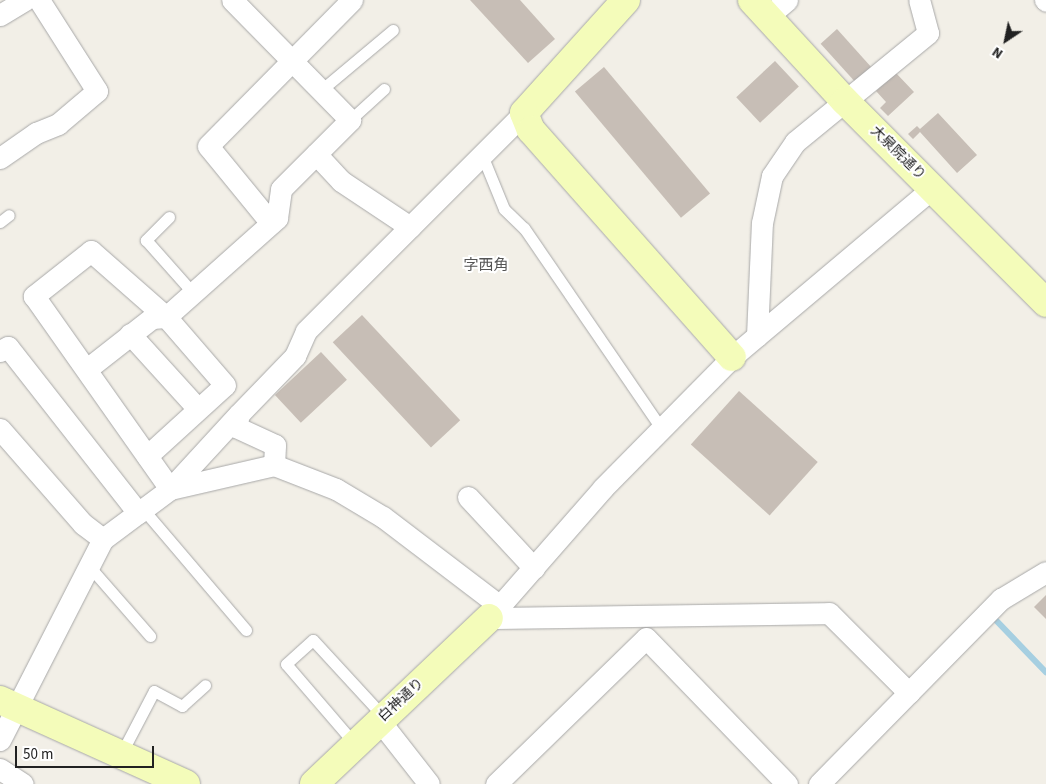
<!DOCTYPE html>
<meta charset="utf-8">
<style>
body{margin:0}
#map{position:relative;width:1046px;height:784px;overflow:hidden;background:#f2efe7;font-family:"Source Sans 3","Noto Sans JP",sans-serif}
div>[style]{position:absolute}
.stream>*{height:5.5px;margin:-2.75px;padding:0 2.75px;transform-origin:2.75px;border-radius:2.75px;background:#a6cfe1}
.building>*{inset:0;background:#c7beb6;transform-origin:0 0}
.roads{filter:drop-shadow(0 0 1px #a8a8a8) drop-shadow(0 0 1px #a8a8a8)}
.lane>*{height:11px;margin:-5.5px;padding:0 5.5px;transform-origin:5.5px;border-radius:5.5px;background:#fff}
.street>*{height:21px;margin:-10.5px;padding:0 10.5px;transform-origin:10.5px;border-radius:10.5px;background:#fff}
.secondary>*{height:28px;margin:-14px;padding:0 14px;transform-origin:14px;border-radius:14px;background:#f4fcba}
span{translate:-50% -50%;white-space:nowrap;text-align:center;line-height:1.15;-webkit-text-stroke:4px #fff;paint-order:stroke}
.street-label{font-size:14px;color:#212121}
.neighbourhood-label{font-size:15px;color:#545454}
.north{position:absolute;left:981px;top:15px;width:50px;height:50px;-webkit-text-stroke:4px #fff;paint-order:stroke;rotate:214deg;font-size:14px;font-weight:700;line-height:20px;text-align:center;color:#212121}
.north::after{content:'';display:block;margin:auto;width:18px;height:22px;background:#212121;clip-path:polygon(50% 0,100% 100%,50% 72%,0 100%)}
.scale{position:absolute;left:15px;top:746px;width:139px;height:22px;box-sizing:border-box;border:2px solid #212121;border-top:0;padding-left:6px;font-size:15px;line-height:18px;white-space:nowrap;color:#212121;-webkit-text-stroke:4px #fff;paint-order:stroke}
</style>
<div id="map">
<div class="stream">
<i style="left:997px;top:621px;width:71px;rotate:46.1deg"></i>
</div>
<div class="building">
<i style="clip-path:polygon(470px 0,520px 0,555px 39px,528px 63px)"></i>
<i style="left:837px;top:29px;width:52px;height:22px;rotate:48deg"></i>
<i style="left:775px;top:61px;width:35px;height:53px;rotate:47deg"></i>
<i style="left:604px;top:67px;width:165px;height:38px;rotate:50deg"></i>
<i style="clip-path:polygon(896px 73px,914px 92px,888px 116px,880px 108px,886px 102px,876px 91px)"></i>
<i style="clip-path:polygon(938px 113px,977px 155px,957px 173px,920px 132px,913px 139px,908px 134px,917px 126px,920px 129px)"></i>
<i style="left:362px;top:315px;width:144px;height:40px;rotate:47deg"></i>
<i style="left:321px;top:352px;width:38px;height:63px;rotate:47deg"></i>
<i style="left:739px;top:391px;width:106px;height:72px;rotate:42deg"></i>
<i style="clip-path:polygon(1046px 595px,1046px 619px,1034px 607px)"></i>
</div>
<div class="roads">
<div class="lane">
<i style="left:320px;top:91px;width:95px;rotate:-39.9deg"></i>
<i style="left:350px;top:120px;width:46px;rotate:-42.4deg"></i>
<i style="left:482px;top:155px;width:58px;rotate:67.8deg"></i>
<i style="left:504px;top:209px;width:28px;rotate:44deg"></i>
<i style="left:524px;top:228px;width:242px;rotate:55.6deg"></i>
<i style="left:169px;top:217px;width:33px;rotate:135deg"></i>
<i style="left:146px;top:240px;width:71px;rotate:48.4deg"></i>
<i style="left:0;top:222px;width:11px;rotate:-38deg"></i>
<i style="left:143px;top:509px;width:159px;rotate:49.6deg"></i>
<i style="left:89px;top:566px;width:93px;rotate:48.9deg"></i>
<i style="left:354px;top:743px;width:104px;rotate:-130.7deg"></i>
<i style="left:286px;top:664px;width:36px;rotate:-42deg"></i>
<i style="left:313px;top:640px;width:103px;rotate:47.4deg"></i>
<i style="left:121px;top:754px;width:71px;rotate:-62.4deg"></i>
<i style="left:154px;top:691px;width:32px;rotate:28deg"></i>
<i style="left:182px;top:706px;width:31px;rotate:-42deg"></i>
</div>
<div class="street">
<i style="left:1045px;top:0;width:1px;rotate:45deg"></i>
<i style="left:0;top:15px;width:29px;rotate:-31deg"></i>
<i style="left:767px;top:17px;width:26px;rotate:-40deg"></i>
<i style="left:316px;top:154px;width:37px;rotate:47deg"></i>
<i style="left:341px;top:181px;width:83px;rotate:33.7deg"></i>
<i style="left:0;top:158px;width:44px;rotate:-34.8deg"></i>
<i style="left:36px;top:133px;width:24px;rotate:-22deg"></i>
<i style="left:58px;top:124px;width:51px;rotate:-40.2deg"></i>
<i style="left:97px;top:91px;width:108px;rotate:-122.5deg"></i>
<i style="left:271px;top:223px;width:99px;rotate:-129.3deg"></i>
<i style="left:208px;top:146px;width:205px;rotate:-45.4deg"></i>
<i style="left:130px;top:334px;width:101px;rotate:47.8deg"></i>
<i style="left:757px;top:336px;width:113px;rotate:-87.5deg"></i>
<i style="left:762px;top:223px;width:48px;rotate:-78deg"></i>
<i style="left:772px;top:176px;width:41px;rotate:-55.9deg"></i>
<i style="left:795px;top:142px;width:172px;rotate:-39.3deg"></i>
<i style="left:928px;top:33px;width:34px;rotate:-105deg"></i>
<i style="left:0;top:351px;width:9px;rotate:-27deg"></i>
<i style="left:8px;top:347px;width:211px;rotate:51.9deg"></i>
<i style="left:87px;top:369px;width:83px;rotate:-38.1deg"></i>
<i style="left:152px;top:318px;width:14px;rotate:-4deg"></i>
<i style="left:166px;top:317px;width:149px;rotate:-41.7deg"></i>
<i style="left:277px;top:218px;width:29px;rotate:-82deg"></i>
<i style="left:281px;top:189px;width:98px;rotate:-45deg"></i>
<i style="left:350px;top:120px;width:168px;rotate:-134.5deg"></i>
<i style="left:0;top:429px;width:126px;rotate:48.9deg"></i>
<i style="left:83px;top:524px;width:25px;rotate:37deg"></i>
<i style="left:147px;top:456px;width:105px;rotate:-42.3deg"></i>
<i style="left:225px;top:385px;width:90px;rotate:-130.9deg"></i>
<i style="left:166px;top:317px;width:100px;rotate:-138.7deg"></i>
<i style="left:91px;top:251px;width:73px;rotate:141.7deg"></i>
<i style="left:34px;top:296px;width:236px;rotate:54.8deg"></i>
<i style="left:170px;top:489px;width:102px;rotate:-47.4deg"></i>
<i style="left:274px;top:465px;width:20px;rotate:-87deg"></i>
<i style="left:275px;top:445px;width:43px;rotate:-155.2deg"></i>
<i style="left:236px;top:427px;width:13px;rotate:-77deg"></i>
<i style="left:239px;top:414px;width:81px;rotate:-46deg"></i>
<i style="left:295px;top:356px;width:27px;rotate:-66deg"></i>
<i style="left:306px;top:331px;width:308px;rotate:-45deg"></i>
<i style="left:468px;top:497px;width:97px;rotate:47.1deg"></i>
<i style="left:491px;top:616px;width:170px;rotate:-48.8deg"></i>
<i style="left:603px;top:488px;width:184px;rotate:-45.4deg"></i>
<i style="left:732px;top:357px;width:263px;rotate:-40.1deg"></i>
<i style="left:489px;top:618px;width:340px;rotate:-0.8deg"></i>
<i style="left:829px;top:613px;width:113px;rotate:45deg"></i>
<i style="left:379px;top:720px;width:81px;rotate:52deg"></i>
<i style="left:0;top:740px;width:226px;rotate:-62.9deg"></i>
<i style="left:103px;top:539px;width:84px;rotate:-36.7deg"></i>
<i style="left:170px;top:489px;width:107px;rotate:-13deg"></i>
<i style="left:274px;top:465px;width:66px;rotate:21.2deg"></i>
<i style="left:336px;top:489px;width:55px;rotate:30.8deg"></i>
<i style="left:383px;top:517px;width:147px;rotate:37.3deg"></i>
<i style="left:0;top:769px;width:27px;rotate:33deg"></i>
<i style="left:496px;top:784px;width:209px;rotate:-44.2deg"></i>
<i style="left:646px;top:638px;width:203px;rotate:46deg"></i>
<i style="left:819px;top:784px;width:260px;rotate:-45.5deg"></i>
<i style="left:1001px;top:599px;width:52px;rotate:-31deg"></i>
</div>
<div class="secondary">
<i style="left:626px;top:0;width:152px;rotate:132.1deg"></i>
<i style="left:524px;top:113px;width:18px;rotate:68deg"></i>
<i style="left:531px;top:130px;width:303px;rotate:48.5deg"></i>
<i style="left:752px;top:0;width:137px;rotate:47.4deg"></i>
<i style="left:845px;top:101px;width:285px;rotate:45.1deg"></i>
<i style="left:0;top:700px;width:204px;rotate:24.3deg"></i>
<i style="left:314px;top:784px;width:241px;rotate:-43.5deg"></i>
</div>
</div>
<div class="street-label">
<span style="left:898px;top:153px;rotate:44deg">大泉院通り</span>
<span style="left:401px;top:700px;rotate:-43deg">白神通り</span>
</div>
<div class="neighbourhood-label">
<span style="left:486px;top:266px">字西角</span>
</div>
<div class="north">N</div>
<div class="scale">50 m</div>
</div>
